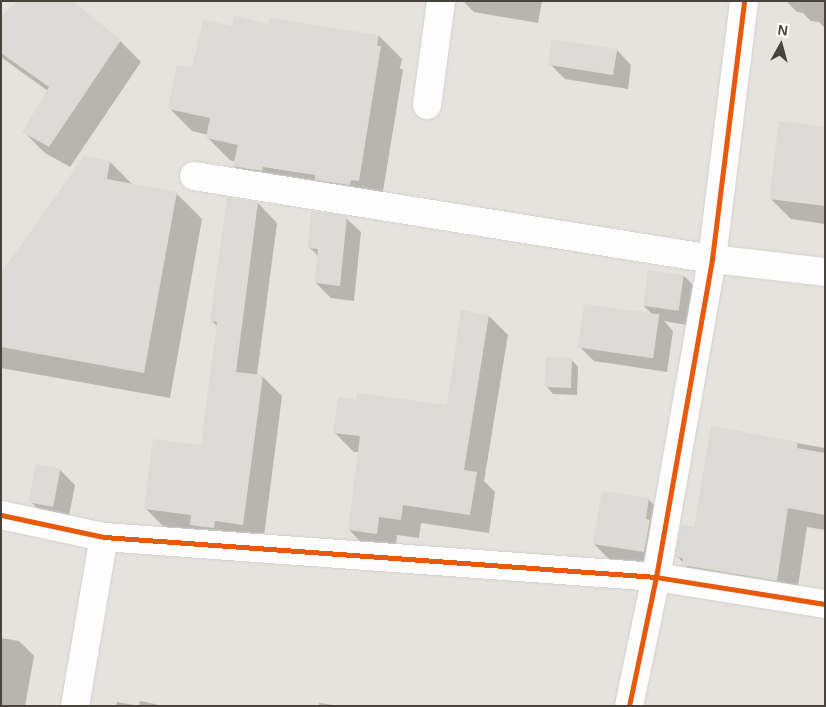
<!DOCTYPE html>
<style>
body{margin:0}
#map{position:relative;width:826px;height:707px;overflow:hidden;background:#f3f2ef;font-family:Helvetica,sans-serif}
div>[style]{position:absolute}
.residential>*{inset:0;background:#e6e3de;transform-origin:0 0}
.shadow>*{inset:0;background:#0003}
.building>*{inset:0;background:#dcdbd7;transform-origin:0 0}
.roads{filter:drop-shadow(0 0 1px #d1d0cc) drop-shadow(0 0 1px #d1d0cc)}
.minor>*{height:28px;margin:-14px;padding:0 14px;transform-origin:14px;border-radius:14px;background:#fdfdfd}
.cycleway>*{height:5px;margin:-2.5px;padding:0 2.5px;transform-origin:2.5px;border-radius:2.5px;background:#e8590c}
span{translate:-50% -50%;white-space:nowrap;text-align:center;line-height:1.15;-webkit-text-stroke:5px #fff;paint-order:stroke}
.frame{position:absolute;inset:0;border:2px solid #49443b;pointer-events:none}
.north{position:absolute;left:756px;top:20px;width:50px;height:50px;-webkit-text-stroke:4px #fff;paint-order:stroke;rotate:7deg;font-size:14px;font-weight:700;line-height:20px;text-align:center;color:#49443b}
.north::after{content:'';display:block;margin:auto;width:18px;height:22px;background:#49443b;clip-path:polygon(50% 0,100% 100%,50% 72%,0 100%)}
</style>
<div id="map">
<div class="residential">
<i style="left:1px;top:1px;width:824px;height:705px"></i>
</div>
<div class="shadow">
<i style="clip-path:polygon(463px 1px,542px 1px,538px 23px,474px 12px)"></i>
<i style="clip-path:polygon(786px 1px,825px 1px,825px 28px,819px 22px,811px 21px,803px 13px,797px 12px)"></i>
<i style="clip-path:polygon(1px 19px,120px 41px,141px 62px,70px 167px,45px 153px,24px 132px,48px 91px,1px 57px)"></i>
<i style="clip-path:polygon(270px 26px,379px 36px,402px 59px,400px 68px,403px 70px,381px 203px,257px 189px,234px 166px,235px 162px,230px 160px,207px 137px,208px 135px,192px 131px,169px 108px,193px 70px,233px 28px)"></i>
<i style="clip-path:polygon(617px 50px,631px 65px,628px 89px,565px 79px,550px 64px)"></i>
<i style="clip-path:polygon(825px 128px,825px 224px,791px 219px,770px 198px)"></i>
<i style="clip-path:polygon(110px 162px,133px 185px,176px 193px,202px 219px,170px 398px,1px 368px,1px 275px)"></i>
<i style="clip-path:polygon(258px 203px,277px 223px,257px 375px,262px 376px,282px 396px,263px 544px,165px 528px,146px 509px,202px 446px,218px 327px,212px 321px)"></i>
<i style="clip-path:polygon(346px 218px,361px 232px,354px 301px,331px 298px,316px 283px,319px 257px,309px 247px)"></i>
<i style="clip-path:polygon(684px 276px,699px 291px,693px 326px,664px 321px,673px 331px,667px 372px,594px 361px,579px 346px,653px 315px,644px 306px)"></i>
<i style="clip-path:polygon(462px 312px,489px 316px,508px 335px,484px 481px,495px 492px,489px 533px,421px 523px,419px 538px,397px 535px,395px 552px,368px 549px,349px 530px,359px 452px,354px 452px,335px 433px,358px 401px,448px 406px)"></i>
<i style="clip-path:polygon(571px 359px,578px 367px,577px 395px,553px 394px,546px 386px)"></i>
<i style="clip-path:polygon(712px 428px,825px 448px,825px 530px,807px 527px,796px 599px,702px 584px,677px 556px,695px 528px)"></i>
<i style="clip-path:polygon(60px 470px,75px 485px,68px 521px,45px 516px,30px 501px)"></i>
<i style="clip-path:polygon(648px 499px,663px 514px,659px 567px,609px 559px,594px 544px)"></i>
<i style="clip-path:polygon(1px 638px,19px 641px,34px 656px,25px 706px,1px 706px)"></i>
<i style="clip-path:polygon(140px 701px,164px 706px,116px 706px,117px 702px,139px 706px)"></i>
<i style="clip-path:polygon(319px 703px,340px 706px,319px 706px)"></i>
</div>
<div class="building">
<i style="clip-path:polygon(17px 1px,73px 1px,121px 40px,49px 147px,22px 132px,49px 87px,1px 53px,1px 17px)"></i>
<i style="clip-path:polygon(234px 16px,269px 24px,270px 18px,379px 35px,377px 46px,381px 46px,359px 181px,351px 180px,350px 185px,315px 180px,315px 175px,263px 167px,262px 171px,233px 166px,238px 145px,206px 138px,210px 118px,168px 109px,177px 65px,192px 68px,203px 20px,232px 26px)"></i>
<i style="left:552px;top:39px;width:66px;height:26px;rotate:9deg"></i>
<i style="clip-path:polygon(779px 121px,825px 127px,825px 206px,769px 199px)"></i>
<i style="clip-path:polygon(84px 156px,110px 161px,107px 179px,177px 192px,144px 373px,1px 347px,1px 273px)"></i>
<i style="clip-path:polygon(227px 197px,258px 202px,236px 372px,263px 375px,243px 525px,215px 521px,214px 528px,190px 525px,191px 515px,144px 509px,153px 439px,201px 445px,217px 322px,210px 321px)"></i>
<i style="clip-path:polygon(311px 211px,347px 216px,340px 286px,315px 283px,318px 249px,308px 248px)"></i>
<i style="left:648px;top:270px;width:36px;height:36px;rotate:8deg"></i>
<i style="left:584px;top:304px;width:76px;height:44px;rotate:8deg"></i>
<i style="clip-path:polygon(461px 310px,489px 315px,464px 470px,477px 472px,470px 515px,403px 505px,401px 520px,379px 517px,377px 534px,348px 530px,360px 436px,333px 433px,338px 397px,356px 400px,357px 393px,447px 405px)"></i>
<i style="left:546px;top:357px;width:26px;height:30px;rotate:2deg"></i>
<i style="clip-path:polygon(711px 426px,798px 442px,797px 448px,825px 453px,825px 515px,788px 508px,777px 581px,682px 565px,683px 558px,675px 557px,681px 525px,694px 527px)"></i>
<i style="left:36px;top:464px;width:25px;height:39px;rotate:11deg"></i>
<i style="clip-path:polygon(602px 491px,649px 498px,646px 519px,650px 520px,644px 552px,593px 544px)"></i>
</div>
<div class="roads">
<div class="minor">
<i style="left:427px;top:105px;width:105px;rotate:-82.3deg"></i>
<i style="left:194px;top:176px;width:525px;rotate:9.1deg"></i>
<i style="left:712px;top:259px;width:114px;rotate:6.6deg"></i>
<i style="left:1px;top:515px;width:105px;rotate:12.1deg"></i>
<i style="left:104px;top:537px;width:553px;rotate:4.14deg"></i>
<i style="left:656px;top:577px;width:171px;rotate:9.1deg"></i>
<i style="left:75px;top:706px;width:171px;rotate:-80.3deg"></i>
<i style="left:629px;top:706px;width:132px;rotate:-78.2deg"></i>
<i style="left:656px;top:577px;width:323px;rotate:-80deg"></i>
<i style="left:712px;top:259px;width:260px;rotate:-82.9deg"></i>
</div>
</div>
<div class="cycleway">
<i style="left:1px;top:515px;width:105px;rotate:12.1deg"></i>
<i style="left:104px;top:537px;width:553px;rotate:4.14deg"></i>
<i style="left:656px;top:577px;width:171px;rotate:9.1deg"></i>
<i style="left:629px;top:706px;width:132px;rotate:-78.2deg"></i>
<i style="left:656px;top:577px;width:323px;rotate:-80deg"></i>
<i style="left:712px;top:259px;width:260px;rotate:-82.9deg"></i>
</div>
<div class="frame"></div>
<div class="north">N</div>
</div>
